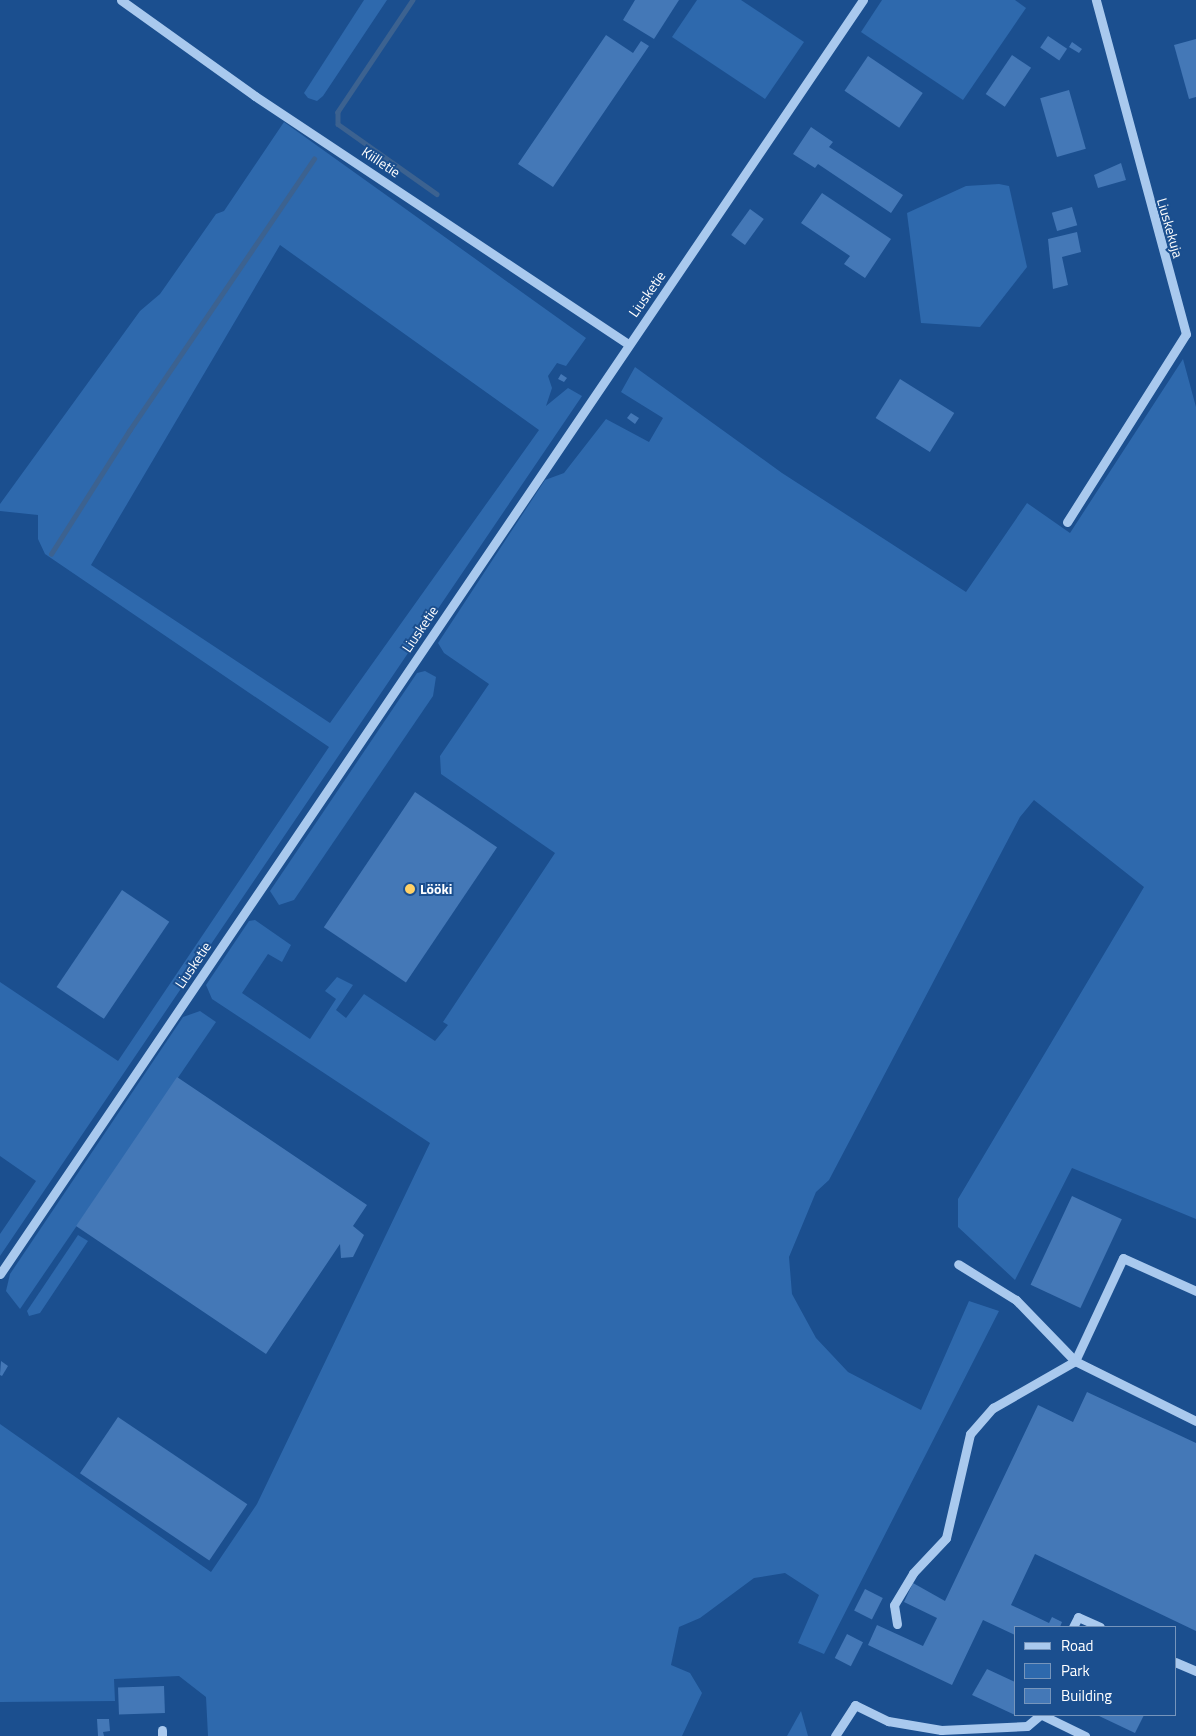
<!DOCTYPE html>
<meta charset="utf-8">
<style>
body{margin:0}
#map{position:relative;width:1196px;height:1736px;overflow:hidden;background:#1b4f8f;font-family:"Titillium Web",sans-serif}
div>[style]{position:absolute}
.green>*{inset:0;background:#2e69ad}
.stream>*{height:4.5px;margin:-2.25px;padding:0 2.25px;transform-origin:2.25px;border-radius:2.25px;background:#3c6290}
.building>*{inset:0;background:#4478b7;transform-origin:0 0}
.minor>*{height:9px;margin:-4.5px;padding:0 4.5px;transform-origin:4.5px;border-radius:4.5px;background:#a9c9ee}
.dots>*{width:14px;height:14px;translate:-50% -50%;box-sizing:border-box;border:2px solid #1b4f8f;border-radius:50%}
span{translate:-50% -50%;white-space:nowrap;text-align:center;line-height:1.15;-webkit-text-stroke:4px #1b4f8f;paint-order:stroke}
.street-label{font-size:14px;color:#fff}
.poi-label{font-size:14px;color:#fff;font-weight:700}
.left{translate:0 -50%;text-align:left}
.legend{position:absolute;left:1014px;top:1626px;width:162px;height:90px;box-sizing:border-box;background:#1b4f8f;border:1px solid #7695bc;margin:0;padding:6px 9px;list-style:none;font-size:15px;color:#fff}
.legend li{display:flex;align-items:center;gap:10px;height:25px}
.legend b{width:25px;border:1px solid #7695bc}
</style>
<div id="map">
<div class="green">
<i style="clip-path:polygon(364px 0,387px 0,323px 96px,317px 101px,308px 98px,304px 93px)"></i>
<i style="clip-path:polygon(697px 0,741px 0,804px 42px,765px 99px,672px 37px)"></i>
<i style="clip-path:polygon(882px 0,1015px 0,1026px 8px,963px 100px,861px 32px)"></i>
<i style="clip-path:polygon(evenodd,284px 122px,586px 338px,566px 366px,557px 363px,548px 376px,552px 388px,546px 406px,568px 388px,582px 396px,0 1256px,0 1234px,36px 1181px,0 1156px,0 982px,118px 1061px,329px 747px,45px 554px,38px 539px,38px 515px,0 511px,0 504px,140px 311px,160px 294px,216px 214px,224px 211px,284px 122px,280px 245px,539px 430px,330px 723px,91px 565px,280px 245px)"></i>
<i style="clip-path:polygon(999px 184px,1009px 186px,1027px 267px,980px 327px,921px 323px,907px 213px,966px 186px)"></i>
<i style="clip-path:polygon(1183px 359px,1196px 407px,1196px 1219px,1072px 1168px,1015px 1280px,958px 1227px,958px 1199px,1144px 887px,1034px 800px,1020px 817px,829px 1180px,816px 1192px,789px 1257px,792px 1294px,816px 1338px,848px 1372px,921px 1410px,969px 1301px,999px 1311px,824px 1654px,798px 1643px,819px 1595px,785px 1573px,754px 1578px,700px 1618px,679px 1627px,671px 1665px,690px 1673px,702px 1693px,682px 1736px,208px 1736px,206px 1697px,179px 1676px,114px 1679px,115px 1701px,0 1702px,0 1424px,211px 1572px,257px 1504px,430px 1143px,212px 999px,206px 985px,249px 921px,255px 920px,291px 945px,282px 962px,268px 954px,242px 993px,310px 1039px,336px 999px,325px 991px,337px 977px,353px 985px,336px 1010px,346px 1018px,364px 994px,435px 1041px,448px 1025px,443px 1022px,555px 853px,441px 774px,440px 756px,489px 684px,444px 653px,438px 643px,545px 480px,564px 473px,606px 419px,649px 442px,663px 418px,621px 392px,635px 367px,782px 473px,966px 592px,1027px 503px,1070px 533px)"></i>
<i style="clip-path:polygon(425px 671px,436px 677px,433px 696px,294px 900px,279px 905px,270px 891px,417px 673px)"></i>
<i style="clip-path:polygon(200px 1011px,216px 1022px,20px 1309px,6px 1291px,10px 1274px,183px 1017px)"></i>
<i style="clip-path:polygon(78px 1235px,88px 1241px,40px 1313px,29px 1316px,27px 1311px)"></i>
<i style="clip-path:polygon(801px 1711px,808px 1736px,787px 1736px)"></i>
</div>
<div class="stream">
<i style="left:413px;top:0;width:135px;rotate:123.8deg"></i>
<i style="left:338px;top:112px;width:12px;rotate:90deg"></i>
<i style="left:338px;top:124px;width:121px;rotate:35.3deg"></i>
<i style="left:51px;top:554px;width:146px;rotate:-57.6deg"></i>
<i style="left:129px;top:431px;width:329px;rotate:-55.8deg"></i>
</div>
<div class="building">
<i style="clip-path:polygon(635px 0,679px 0,654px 39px,623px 20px)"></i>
<i style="clip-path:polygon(606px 35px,633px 53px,641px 41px,649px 46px,553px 187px,518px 164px)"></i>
<i style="left:1048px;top:36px;width:23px;height:14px;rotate:34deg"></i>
<i style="clip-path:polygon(1196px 39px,1196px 97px,1189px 99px,1174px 45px)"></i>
<i style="clip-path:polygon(1072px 42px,1082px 49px,1079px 53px,1069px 47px)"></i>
<i style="left:1012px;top:55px;width:23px;height:47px;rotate:34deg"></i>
<i style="left:868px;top:56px;width:66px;height:42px;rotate:34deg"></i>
<i style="left:1069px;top:90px;width:61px;height:30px;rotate:74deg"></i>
<i style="clip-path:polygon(811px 127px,833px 142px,829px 147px,903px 195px,891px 213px,818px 164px,815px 168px,793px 154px)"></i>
<i style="clip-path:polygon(1121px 163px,1126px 180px,1098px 188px,1094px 175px)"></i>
<i style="clip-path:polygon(822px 193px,891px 239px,865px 278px,844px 264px,850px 256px,801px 223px)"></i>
<i style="left:1072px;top:207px;width:19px;height:21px;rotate:74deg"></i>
<i style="left:750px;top:209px;width:17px;height:32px;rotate:36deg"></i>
<i style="clip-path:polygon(1077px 232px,1081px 252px,1062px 257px,1068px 285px,1053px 289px,1048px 239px)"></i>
<i style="clip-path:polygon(561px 374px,567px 378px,564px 382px,558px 379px)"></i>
<i style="left:900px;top:379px;width:64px;height:46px;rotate:32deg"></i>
<i style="clip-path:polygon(631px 413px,639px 418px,635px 424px,627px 418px)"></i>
<i style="left:415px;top:792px;width:99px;height:163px;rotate:34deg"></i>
<i style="left:122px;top:890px;width:57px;height:117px;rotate:34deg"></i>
<i style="clip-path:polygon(177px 1077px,367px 1205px,353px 1226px,364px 1235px,353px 1257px,341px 1258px,340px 1244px,266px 1354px,76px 1226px)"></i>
<i style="left:1072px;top:1196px;width:55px;height:98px;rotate:25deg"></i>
<i style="clip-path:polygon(1px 1361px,8px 1366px,2px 1376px,0 1375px)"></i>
<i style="clip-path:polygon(1087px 1392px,1196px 1443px,1196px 1631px,1035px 1554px,1011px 1605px,1049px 1623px,1052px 1617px,1062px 1622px,1060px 1627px,1015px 1627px,1015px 1635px,983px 1620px,952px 1685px,868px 1645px,877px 1625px,923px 1646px,937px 1618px,904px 1602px,913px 1583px,945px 1601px,1038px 1405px,1073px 1422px)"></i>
<i style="left:118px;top:1417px;width:156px;height:68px;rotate:34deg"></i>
<i style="left:865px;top:1589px;width:20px;height:24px;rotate:27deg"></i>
<i style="left:847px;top:1634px;width:18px;height:27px;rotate:27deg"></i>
<i style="clip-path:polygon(987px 1669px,1015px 1682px,1015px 1715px,972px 1695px)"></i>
<i style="left:164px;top:1686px;width:27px;height:46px;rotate:88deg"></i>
<i style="clip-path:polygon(1097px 1715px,1144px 1715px,1135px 1733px)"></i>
<i style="clip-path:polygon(97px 1719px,109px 1719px,110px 1731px,103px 1732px,104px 1736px,98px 1736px)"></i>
</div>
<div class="minor">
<i style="left:121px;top:0;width:165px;rotate:35.6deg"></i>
<i style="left:255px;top:96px;width:448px;rotate:33.6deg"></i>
<i style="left:1067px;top:522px;width:222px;rotate:-57.7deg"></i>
<i style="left:1186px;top:334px;width:346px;rotate:-105.1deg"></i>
<i style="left:0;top:1274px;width:1539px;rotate:-55.89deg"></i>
<i style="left:1196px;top:1291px;width:80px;rotate:-155.7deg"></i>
<i style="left:1123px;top:1258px;width:114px;rotate:115deg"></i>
<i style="left:1075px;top:1361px;width:135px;rotate:26.4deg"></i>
<i style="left:897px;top:1624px;width:19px;rotate:-99deg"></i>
<i style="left:894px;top:1605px;width:37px;rotate:-59deg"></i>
<i style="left:913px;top:1573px;width:48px;rotate:-46.7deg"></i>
<i style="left:946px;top:1538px;width:107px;rotate:-77deg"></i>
<i style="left:970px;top:1434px;width:35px;rotate:-49deg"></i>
<i style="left:993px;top:1408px;width:95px;rotate:-29.8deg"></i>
<i style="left:1075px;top:1361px;width:85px;rotate:-134deg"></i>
<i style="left:1016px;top:1300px;width:68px;rotate:-148.2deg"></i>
<i style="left:1073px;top:1627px;width:11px;rotate:-63deg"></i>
<i style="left:1078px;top:1617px;width:24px;rotate:24deg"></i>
<i style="left:1175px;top:1662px;width:23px;rotate:23deg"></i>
<i style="left:1042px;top:1715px;width:48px;rotate:26deg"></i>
<i style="left:162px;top:1730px;width:6px;rotate:90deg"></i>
<i style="left:835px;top:1736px;width:37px;rotate:-57deg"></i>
<i style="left:855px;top:1705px;width:37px;rotate:26deg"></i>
<i style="left:888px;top:1721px;width:54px;rotate:9.6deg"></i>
<i style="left:941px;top:1730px;width:86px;rotate:-2.7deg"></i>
<i style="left:1027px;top:1726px;width:17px;rotate:-40deg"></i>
</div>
<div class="dots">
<i style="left:410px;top:889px;background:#ffd166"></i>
</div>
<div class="street-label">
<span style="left:381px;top:162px;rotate:34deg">Kiilletie</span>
<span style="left:1170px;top:228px;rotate:74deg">Liuskekuja</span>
<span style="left:647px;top:294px;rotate:-55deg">Liusketie</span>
<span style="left:420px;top:629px;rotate:-56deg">Liusketie</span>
<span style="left:193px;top:965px;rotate:-56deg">Liusketie</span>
</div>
<div class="poi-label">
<span class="left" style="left:420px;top:889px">Lööki</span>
</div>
<ul class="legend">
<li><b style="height:6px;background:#a9c9ee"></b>Road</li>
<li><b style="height:14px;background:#2e69ad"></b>Park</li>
<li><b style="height:14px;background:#4478b7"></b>Building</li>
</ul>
</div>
